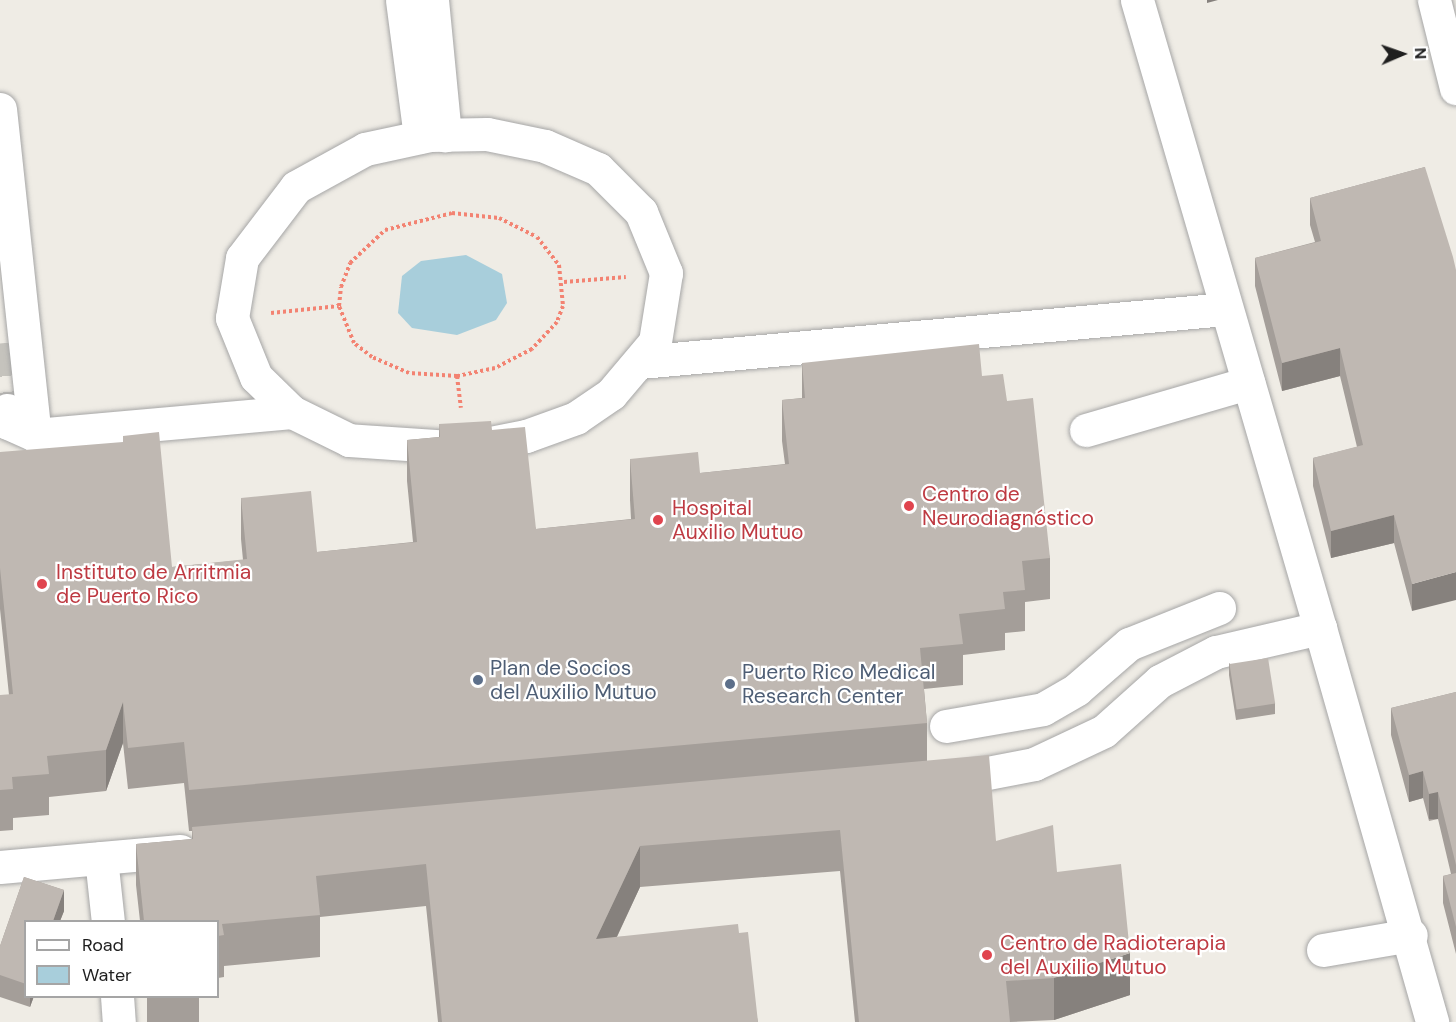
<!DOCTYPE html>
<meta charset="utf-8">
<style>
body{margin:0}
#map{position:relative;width:1456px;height:1022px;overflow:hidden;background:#efece5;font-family:"DM Sans",sans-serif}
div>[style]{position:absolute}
.water>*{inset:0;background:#a8cedb}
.minor-tunnel>*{height:33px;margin-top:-16.5px;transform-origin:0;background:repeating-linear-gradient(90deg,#c5c3bd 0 33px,transparent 0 49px)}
.path>*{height:4px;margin-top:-2px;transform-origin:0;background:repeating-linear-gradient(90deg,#f38372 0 3px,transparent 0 6px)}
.roads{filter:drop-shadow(0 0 2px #a6a6a6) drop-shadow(0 0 2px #a6a6a6)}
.minor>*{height:33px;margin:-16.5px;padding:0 16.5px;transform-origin:16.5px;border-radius:16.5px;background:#fff}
.wall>*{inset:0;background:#a49e99;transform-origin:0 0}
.shaded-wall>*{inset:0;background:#86817d;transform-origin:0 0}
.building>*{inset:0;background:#bfb8b2;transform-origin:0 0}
.dots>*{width:16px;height:16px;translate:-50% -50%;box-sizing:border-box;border:3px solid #fff;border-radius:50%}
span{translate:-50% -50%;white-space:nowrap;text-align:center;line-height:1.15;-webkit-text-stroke:4.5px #fff;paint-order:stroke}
.health-label{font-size:21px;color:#be3a42}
.left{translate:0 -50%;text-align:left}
.service-label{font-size:21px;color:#4e5e75}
.legend{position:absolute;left:24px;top:920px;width:195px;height:78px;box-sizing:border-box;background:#fff;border:2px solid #a5a5a5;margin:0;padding:8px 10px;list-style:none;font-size:18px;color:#1f1f1f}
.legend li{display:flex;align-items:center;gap:12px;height:30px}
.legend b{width:30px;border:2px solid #a5a5a5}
.north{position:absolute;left:1372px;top:24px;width:60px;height:60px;-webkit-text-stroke:4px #fff;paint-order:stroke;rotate:88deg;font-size:16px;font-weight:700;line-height:24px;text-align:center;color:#1f1f1f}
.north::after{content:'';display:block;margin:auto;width:21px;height:27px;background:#1f1f1f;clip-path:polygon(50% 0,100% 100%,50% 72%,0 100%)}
</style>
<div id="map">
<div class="water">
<i style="clip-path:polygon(466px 255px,502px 274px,507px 303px,496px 320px,457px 335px,412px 328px,398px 313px,402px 276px,421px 261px)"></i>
</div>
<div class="minor-tunnel">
<i style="left:0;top:343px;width:67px;rotate:84deg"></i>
</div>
<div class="path">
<i style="left:452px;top:213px;width:47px;rotate:6.1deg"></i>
<i style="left:499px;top:218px;width:42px;rotate:26.6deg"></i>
<i style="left:537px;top:237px;width:36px;rotate:52deg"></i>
<i style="left:559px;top:265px;width:41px;rotate:84.4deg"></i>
<i style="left:563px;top:306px;width:17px;rotate:111deg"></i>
<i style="left:557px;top:322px;width:37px;rotate:133deg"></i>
<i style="left:532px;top:349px;width:42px;rotate:152.8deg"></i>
<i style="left:495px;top:368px;width:39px;rotate:168deg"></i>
<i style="left:457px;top:376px;width:48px;rotate:-176.4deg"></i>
<i style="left:409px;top:373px;width:40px;rotate:-156.6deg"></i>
<i style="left:372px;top:357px;width:23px;rotate:-142deg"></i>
<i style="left:354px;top:343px;width:40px;rotate:-112deg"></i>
<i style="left:339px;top:306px;width:19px;rotate:-84deg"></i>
<i style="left:341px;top:287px;width:26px;rotate:-69deg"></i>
<i style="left:350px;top:263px;width:48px;rotate:-43.3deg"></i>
<i style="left:385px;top:230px;width:69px;rotate:-14.2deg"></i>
<i style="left:564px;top:282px;width:62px;rotate:-4.6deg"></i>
<i style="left:271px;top:313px;width:68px;rotate:-5.9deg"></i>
<i style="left:457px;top:376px;width:32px;rotate:83deg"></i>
</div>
<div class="roads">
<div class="minor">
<i style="left:402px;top:0;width:138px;rotate:82.5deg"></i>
<i style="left:432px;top:0;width:136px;rotate:84.5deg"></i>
<i style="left:1434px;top:0;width:91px;rotate:76deg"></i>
<i style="left:0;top:109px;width:328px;rotate:83.9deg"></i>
<i style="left:487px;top:134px;width:59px;rotate:11.7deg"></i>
<i style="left:545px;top:146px;width:58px;rotate:23.5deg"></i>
<i style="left:598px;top:169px;width:61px;rotate:45deg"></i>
<i style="left:641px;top:212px;width:66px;rotate:67.7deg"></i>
<i style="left:666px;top:273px;width:70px;rotate:99.1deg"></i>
<i style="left:655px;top:342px;width:68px;rotate:130.2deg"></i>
<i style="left:611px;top:394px;width:42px;rotate:145.6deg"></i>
<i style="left:576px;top:418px;width:53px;rotate:160.2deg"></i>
<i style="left:526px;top:436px;width:62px;rotate:168.9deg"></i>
<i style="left:465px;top:448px;width:116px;rotate:-176.1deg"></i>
<i style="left:349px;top:440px;width:64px;rotate:-153.8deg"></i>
<i style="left:292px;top:412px;width:50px;rotate:-135.8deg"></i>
<i style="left:256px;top:377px;width:64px;rotate:-112.1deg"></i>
<i style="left:232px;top:318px;width:61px;rotate:-80.5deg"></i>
<i style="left:242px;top:258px;width:89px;rotate:-52.7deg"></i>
<i style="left:296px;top:187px;width:79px;rotate:-28.8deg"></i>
<i style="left:365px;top:149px;width:66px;rotate:-12.2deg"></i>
<i style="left:430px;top:135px;width:57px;rotate:-1deg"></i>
<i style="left:640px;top:362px;width:588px;rotate:-5.17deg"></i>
<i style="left:7px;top:410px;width:13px;rotate:86deg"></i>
<i style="left:8px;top:423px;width:30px;rotate:24deg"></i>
<i style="left:35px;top:435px;width:258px;rotate:-5.1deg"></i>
<i style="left:1086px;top:430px;width:169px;rotate:-16.2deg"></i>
<i style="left:1320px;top:628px;width:410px;rotate:74.1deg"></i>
<i style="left:946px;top:726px;width:98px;rotate:-9.9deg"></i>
<i style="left:1043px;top:709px;width:39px;rotate:-30deg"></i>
<i style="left:1077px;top:689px;width:69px;rotate:-40.9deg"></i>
<i style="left:1129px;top:644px;width:97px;rotate:-21.8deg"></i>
<i style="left:946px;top:781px;width:90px;rotate:-10.9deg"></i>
<i style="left:1034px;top:764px;width:77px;rotate:-25.2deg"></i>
<i style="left:1104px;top:731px;width:75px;rotate:-41.8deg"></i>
<i style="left:1160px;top:681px;width:63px;rotate:-27.4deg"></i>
<i style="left:1216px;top:652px;width:107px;rotate:-13deg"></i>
<i style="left:1320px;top:628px;width:654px;rotate:-106.25deg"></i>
<i style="left:101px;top:858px;width:64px;rotate:83.8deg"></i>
<i style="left:0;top:867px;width:181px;rotate:-5.1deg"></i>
<i style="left:1323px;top:950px;width:89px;rotate:-9.7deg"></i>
<i style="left:117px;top:996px;width:26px;rotate:86deg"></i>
</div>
</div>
<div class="wall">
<i style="clip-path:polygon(1425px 167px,1412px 611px,1394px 543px,1331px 558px,1313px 486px,1313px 458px,1357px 447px,1340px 376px,1282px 391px,1255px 286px,1255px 258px,1315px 242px,1310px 225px,1310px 198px)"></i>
<i style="clip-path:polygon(802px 363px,982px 376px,1007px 401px,1050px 558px,1050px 599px,1025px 602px,1025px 631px,1005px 633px,1005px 650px,963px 655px,963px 685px,924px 689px,927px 723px,927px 761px,996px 841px,1057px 872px,1130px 995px,1054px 1020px,1010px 1022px,855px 1022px,840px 871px,640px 887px,617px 937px,739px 933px,758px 1022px,438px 1022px,426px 906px,320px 917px,320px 957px,224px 966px,224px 977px,218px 978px,218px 921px,140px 921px,136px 885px,136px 844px,192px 839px,192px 831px,189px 831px,184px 783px,128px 789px,123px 743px,106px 791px,49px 797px,49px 815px,13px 818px,13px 830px,0 831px,0 695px,9px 695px,0 609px,0 452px,172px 567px,243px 560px,241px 539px,241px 498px,317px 552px,413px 542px,407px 481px,407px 440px,439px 437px,439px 424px,492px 430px,536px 529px,631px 519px,630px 500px,630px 459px,700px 473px,785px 464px,782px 441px,782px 400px,802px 398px)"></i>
<i style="clip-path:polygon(1229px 663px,1275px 703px,1275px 714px,1236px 720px,1229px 675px)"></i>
<i style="clip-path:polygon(1456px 692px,1456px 954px,1443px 903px,1443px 876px,1451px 874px,1438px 819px,1429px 821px,1423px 798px,1409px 802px,1391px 735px,1391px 708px)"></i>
<i style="clip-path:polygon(24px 877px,64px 890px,64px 911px,60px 921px,26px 921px,26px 996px,34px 996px,30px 1007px,0 997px,0 946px)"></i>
<i style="left:147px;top:996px;width:52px;height:26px"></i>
</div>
<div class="shaded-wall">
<i style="clip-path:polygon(1207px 0,1218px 0,1207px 3px)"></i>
<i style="clip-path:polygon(1340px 348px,1340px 376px,1282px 391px,1282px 363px)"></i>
<i style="clip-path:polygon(1394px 515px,1394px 543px,1331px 558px,1331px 531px)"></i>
<i style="clip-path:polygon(1456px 572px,1456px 600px,1412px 611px,1412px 584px)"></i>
<i style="clip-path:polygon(123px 702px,123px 743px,106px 791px,106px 750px)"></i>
<i style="clip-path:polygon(1423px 771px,1423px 798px,1409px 802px,1409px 775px)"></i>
<i style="left:1438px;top:792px;width:27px;height:9px;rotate:90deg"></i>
<i style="clip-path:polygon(640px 846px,640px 887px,596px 981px,596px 939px)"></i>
<i style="clip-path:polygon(64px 890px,64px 911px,60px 921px,53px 921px)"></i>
<i style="clip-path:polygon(1130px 953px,1130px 995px,1054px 1020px,1054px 978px)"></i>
<i style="clip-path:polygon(30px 996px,34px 996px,30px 1007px)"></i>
</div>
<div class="building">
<i style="clip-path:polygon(1425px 167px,1453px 257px,1456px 270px,1456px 572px,1412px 584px,1394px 515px,1331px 531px,1313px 458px,1363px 445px,1340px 348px,1282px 363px,1255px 258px,1321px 241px,1310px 198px)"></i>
<i style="clip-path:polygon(979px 344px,982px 376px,1003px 374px,1007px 401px,1033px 398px,1050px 558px,1022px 561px,1025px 590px,1003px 592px,1005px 609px,959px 614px,963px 644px,920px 648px,927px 723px,189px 790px,184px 742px,128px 748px,123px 702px,106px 750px,47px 756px,49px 774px,12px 777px,13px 789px,0 790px,0 695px,13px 694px,0 568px,0 452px,123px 442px,123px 436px,159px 432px,172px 567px,247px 559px,241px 498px,311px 491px,317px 552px,417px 542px,407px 440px,440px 437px,439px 424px,491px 421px,492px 430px,525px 427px,536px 529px,635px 519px,630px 459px,698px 452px,700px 473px,789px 464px,782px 400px,805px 398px,802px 363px)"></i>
<i style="left:1268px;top:658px;width:46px;height:39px;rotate:81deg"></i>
<i style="clip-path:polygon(1456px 692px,1456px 865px,1438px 792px,1429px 794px,1423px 771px,1409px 775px,1391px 708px)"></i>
<i style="clip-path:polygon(989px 755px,996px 841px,1053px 825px,1057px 872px,1121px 864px,1130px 953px,1054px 978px,1006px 981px,1010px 1022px,859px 1022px,840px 830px,640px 846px,596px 939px,738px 924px,739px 933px,748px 932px,758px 1022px,442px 1022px,426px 864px,316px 876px,320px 915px,222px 924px,224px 935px,218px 936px,218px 921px,144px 921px,136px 844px,193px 839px,192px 827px)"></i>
<i style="clip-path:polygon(1456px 873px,1456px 927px,1443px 876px)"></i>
<i style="clip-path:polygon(24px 877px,64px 890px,53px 921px,26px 921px,26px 984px,0 975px,0 946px)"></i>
</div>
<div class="dots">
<i style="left:909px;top:506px;background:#e0444e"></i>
<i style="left:658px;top:520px;background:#e0444e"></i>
<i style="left:42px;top:584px;background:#e0444e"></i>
<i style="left:478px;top:680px;background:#5c6f8a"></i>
<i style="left:730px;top:684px;background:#5c6f8a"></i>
<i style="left:987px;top:955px;background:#e0444e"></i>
</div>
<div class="health-label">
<span class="left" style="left:922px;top:506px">Centro de<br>Neurodiagnóstico</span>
<span class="left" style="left:672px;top:520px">Hospital<br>Auxilio Mutuo</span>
<span class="left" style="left:56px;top:584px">Instituto de Arritmia<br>de Puerto Rico</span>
<span class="left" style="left:1000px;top:955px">Centro de Radioterapia<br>del Auxilio Mutuo</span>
</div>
<div class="service-label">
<span class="left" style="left:490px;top:680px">Plan de Socios<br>del Auxilio Mutuo</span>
<span class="left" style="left:742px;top:684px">Puerto Rico Medical<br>Research Center</span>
</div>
<ul class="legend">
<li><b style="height:8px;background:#fff"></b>Road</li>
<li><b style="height:16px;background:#a8cedb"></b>Water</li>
</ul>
<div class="north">N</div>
</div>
